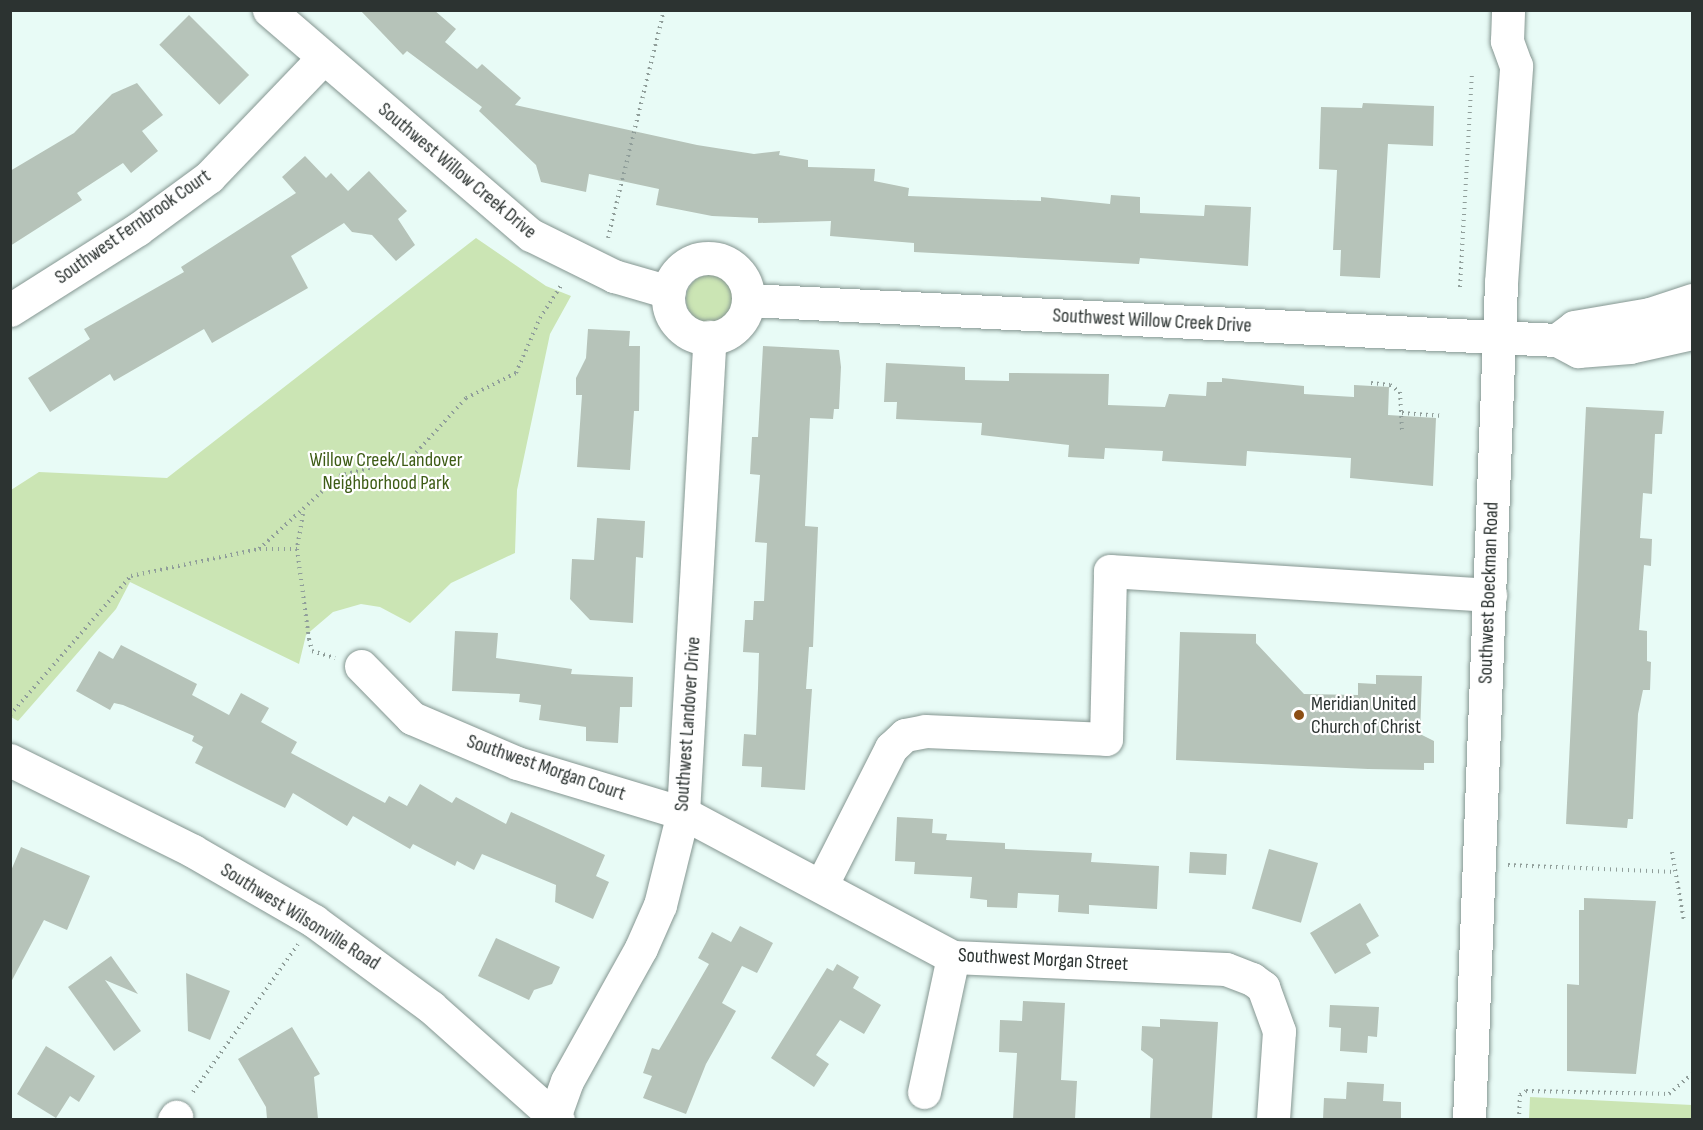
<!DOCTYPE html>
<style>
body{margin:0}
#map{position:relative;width:1703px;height:1130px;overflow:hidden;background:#e8fbf6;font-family:"Sofia Sans Condensed",sans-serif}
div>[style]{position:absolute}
.green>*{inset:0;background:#cbe5b4}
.round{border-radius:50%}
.building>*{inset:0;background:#b6c3b9;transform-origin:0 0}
.path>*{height:4px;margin-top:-2px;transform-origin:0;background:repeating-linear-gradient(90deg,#909e9a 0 1.5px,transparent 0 6px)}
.roads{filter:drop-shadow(0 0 2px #859691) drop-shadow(0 0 2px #859691)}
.minor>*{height:33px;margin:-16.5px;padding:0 16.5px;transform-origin:16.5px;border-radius:16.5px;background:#fff}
.minor>.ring{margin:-16.5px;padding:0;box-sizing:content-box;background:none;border:33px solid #fff;border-radius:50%}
.major>*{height:33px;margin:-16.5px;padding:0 16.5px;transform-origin:16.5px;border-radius:16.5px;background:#fff}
.dots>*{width:16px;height:16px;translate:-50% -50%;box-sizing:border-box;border:3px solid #fff;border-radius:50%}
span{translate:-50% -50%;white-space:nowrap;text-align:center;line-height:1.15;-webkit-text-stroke:4.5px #fff;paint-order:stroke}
.street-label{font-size:20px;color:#2c3331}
.park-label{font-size:20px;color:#3e5c16}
.poi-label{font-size:20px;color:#2c3331}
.left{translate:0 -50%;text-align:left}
.frame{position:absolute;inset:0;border:12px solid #2c3331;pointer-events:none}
</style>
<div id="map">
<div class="green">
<i style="clip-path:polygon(476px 238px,546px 286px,571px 296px,550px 334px,517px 490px,515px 553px,451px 583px,410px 623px,380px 607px,361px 604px,333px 612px,306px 635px,299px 664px,130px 582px,116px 609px,18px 721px,11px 717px,11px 490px,39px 472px,167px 478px)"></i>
<i class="round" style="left:686px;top:275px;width:48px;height:48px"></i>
<i style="clip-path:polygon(1530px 1097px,1692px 1105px,1692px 1119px,1529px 1119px)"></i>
</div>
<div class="building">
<i style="clip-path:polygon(360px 10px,434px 10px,456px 29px,445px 42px,477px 69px,482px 64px,521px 98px,515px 105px,697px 145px,754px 154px,780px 151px,779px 155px,808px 160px,808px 167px,875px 169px,874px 181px,909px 188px,908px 196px,1041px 201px,1041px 197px,1110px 204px,1111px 195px,1140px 197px,1140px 213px,1204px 216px,1205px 205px,1251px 207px,1248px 266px,1140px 258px,1139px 264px,914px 252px,914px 243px,830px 236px,831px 221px,758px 223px,758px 218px,712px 216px,656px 205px,659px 189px,589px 174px,586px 192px,541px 182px,536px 165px,479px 111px,482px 107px,407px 51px,403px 55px)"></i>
<i style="left:189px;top:15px;width:85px;height:42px;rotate:45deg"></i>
<i style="clip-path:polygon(137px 83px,163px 115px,142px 131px,158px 151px,131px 173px,123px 163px,77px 193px,82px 200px,10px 246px,10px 171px,74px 133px,112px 94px)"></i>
<i style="clip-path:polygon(1363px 103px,1434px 106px,1433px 146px,1388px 144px,1380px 278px,1340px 276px,1341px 250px,1333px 250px,1337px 170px,1319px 169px,1321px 107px,1362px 108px)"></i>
<i style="clip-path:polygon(305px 156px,326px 178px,331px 173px,348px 191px,369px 171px,407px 211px,398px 219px,415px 245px,396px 261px,372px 235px,352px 232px,344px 223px,291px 256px,308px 288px,212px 343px,204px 329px,114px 381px,110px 374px,50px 412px,28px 378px,90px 339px,84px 329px,184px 272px,181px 267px,296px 193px,282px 177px)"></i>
<i style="clip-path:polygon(588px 329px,630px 331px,629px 346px,640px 346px,639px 411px,634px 411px,630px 470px,577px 467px,582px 395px,576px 395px,576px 378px,586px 358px)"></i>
<i style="clip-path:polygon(763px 346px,839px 350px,841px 367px,839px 409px,834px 409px,833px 419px,810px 418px,805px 526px,818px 527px,813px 647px,809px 647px,806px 689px,812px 689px,805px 790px,761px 787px,762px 767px,742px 766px,744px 734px,756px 735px,758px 688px,759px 653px,743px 652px,745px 620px,753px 620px,754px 601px,764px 601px,767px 543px,755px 542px,760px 475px,750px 474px,752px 437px,758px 437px)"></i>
<i style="clip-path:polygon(886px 363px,965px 367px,965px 380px,1009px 381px,1009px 373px,1109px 374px,1108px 405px,1165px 407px,1169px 394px,1206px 396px,1207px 382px,1222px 382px,1222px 378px,1304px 386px,1304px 394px,1354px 397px,1354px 385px,1389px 387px,1388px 415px,1436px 418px,1433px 486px,1350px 478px,1351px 458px,1247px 451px,1246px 466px,1162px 461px,1163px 451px,1105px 448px,1104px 459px,1068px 457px,1069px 445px,981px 435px,982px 423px,896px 419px,897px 402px,884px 402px)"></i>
<i style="clip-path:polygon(1586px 407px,1664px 411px,1662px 434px,1655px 434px,1652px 494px,1643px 493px,1640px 538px,1652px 539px,1651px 566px,1644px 565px,1639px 630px,1647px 631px,1647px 661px,1651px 662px,1650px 690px,1643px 690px,1638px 714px,1633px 819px,1628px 819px,1627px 828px,1566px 824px)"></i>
<i style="clip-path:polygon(597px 518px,645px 521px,643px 558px,636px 557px,633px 623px,590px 620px,570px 599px,572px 559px,594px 560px)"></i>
<i style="clip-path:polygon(455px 631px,498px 633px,496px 658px,572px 669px,571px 674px,633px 677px,632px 707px,620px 707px,618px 743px,586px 741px,586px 727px,539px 720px,541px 705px,519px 702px,520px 694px,452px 691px)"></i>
<i style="clip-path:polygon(1180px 632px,1256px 634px,1256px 643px,1304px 694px,1358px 695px,1358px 683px,1376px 684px,1376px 675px,1422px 676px,1420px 734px,1434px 741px,1434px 763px,1424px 763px,1424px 770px,1368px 769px,1176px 760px)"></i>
<i style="clip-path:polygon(121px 645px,197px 684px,192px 695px,229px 715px,241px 693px,269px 708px,261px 722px,297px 742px,291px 753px,385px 803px,389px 796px,407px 806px,420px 784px,452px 803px,456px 797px,506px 824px,511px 812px,605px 855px,596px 876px,609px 882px,593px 919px,555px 902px,556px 885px,482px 854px,474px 870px,457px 861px,455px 866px,413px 844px,410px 849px,353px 816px,347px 826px,293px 793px,285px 808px,195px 763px,203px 747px,192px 741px,194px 736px,123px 705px,114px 703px,110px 710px,76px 691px,99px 651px,113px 659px)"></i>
<i style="clip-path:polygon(897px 817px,933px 819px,932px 833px,947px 834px,946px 840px,1005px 843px,1005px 849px,1092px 853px,1091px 862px,1159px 866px,1157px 909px,1089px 905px,1089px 914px,1058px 912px,1059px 895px,1018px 893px,1017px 908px,987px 907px,987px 900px,970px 898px,972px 877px,914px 874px,915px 862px,895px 861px)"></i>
<i style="clip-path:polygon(21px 847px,90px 876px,67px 930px,44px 920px,10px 984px,10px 873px)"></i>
<i style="left:1269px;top:849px;width:51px;height:62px;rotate:16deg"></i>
<i style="left:1190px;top:852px;width:37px;height:21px;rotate:3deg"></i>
<i style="clip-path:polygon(1584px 898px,1656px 901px,1636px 1074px,1567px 1071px,1567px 984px,1579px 985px,1579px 910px,1584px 910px)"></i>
<i style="clip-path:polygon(1360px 903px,1379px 936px,1366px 944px,1371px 953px,1335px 974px,1310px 933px)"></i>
<i style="clip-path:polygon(740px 926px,773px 943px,757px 973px,742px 966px,722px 1003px,736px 1011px,706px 1064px,686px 1114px,643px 1098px,652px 1076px,643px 1073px,652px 1048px,659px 1050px,709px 964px,698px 958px,712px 932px,731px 942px)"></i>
<i style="clip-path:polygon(496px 938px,560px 967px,552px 984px,534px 990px,529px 1000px,478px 976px)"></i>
<i style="clip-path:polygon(111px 956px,138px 994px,105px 980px,141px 1031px,114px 1051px,68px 987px)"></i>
<i style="clip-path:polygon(837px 964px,859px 977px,853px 988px,881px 1005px,864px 1034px,840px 1020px,816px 1055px,829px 1064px,814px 1087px,771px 1058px,827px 968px,833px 971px)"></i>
<i style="clip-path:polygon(186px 973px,230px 991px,210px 1040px,188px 1031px)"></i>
<i style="clip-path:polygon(1023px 1001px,1065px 1003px,1061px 1080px,1077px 1081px,1075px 1119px,1013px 1119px,1017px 1053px,999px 1052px,1000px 1020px,1022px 1021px)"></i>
<i style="clip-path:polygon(1330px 1005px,1379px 1007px,1377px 1037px,1368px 1036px,1367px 1053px,1340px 1051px,1341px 1028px,1329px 1027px)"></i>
<i style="clip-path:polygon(1160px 1019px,1218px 1022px,1212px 1119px,1150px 1119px,1153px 1059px,1141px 1050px,1142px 1026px,1160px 1027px)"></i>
<i style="clip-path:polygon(292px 1027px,320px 1074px,314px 1077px,318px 1119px,267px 1119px,266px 1107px,238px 1059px)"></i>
<i style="clip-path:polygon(46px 1046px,95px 1076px,79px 1102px,70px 1096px,56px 1118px,17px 1094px)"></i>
<i style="clip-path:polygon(1347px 1082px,1384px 1084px,1383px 1101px,1401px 1102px,1401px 1119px,1323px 1119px,1324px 1098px,1346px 1099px)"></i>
</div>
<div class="path">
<i style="left:608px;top:238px;width:235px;rotate:-76.2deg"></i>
<i style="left:1460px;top:287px;width:212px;rotate:-86.8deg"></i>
<i style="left:1371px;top:383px;width:19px;rotate:6deg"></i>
<i style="left:1390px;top:385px;width:12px;rotate:35deg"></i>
<i style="left:1400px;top:392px;width:38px;rotate:87deg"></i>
<i style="left:1402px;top:413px;width:41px;rotate:4.2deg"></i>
<i style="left:303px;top:514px;width:36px;rotate:100deg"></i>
<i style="left:297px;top:549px;width:91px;rotate:82.4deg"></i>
<i style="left:309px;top:639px;width:12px;rotate:76deg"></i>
<i style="left:312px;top:651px;width:24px;rotate:17deg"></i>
<i style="left:260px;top:549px;width:37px"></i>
<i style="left:10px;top:715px;width:184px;rotate:-49deg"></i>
<i style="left:131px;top:576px;width:131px;rotate:-11.9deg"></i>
<i style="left:259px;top:549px;width:108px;rotate:-42.4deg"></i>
<i style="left:339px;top:476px;width:75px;rotate:-14.6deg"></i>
<i style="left:412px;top:457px;width:80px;rotate:-47.5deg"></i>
<i style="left:466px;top:398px;width:56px;rotate:-26.6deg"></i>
<i style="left:516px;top:373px;width:60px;rotate:-66.4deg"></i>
<i style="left:540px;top:318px;width:40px;rotate:-57.1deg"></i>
<i style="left:1672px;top:852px;width:70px;rotate:80.1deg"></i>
<i style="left:1508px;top:865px;width:167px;rotate:2.4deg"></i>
<i style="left:193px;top:1092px;width:181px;rotate:-54.6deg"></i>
<i style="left:1519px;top:1120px;width:25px;rotate:-88deg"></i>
<i style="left:1520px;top:1095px;width:7px;rotate:-34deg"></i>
<i style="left:1526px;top:1091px;width:143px;rotate:1.2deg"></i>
<i style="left:1669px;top:1094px;width:30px;rotate:-41deg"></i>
</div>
<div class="roads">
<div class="minor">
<i style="left:269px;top:10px;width:345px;rotate:40.7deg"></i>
<i style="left:531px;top:235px;width:93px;rotate:26.3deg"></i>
<i style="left:614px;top:276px;width:57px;rotate:16.2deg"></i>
<i class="ring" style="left:668px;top:258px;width:47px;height:47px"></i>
<i style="left:748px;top:300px;width:810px;rotate:2.83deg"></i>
<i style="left:1557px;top:340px;width:24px;rotate:28deg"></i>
<i style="left:1578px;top:351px;width:52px;rotate:-4.4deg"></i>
<i style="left:1630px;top:347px;width:64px;rotate:-12.7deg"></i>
<i style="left:10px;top:310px;width:151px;rotate:-32.3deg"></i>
<i style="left:138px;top:229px;width:88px;rotate:-36.2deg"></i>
<i style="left:209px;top:177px;width:165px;rotate:-46.2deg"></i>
<i style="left:1557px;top:340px;width:21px;rotate:-37deg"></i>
<i style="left:1574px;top:327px;width:77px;rotate:-9.7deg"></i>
<i style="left:1650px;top:314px;width:44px;rotate:-18.4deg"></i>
<i style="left:361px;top:666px;width:73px;rotate:45.6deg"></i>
<i style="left:412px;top:718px;width:114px;rotate:23.2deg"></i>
<i style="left:517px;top:763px;width:173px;rotate:16.8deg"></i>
<i style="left:683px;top:813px;width:306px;rotate:28.1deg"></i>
<i style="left:953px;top:957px;width:273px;rotate:2.5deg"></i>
<i style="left:1226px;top:969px;width:28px;rotate:21deg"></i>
<i style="left:1252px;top:979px;width:14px;rotate:36deg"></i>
<i style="left:1263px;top:987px;width:47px;rotate:70deg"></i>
<i style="left:1279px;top:1031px;width:89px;rotate:93.9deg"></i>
<i style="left:821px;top:886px;width:155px;rotate:-63.1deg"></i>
<i style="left:891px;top:748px;width:19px;rotate:-43deg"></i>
<i style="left:905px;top:735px;width:20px;rotate:-11deg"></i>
<i style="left:925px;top:731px;width:181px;rotate:2.5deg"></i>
<i style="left:1106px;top:739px;width:168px;rotate:-88.6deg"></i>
<i style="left:1110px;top:571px;width:381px;rotate:3.6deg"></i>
<i style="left:924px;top:1092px;width:138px;rotate:-77.9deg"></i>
<i style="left:174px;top:1120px;width:4px;rotate:-56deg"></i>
<i style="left:553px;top:1120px;width:41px;rotate:-70.3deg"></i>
<i style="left:567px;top:1081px;width:152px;rotate:-60.9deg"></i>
<i style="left:641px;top:948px;width:47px;rotate:-66.2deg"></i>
<i style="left:660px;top:905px;width:95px;rotate:-76deg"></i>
<i style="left:683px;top:813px;width:477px;rotate:-86.8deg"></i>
</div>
<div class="major">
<i style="left:10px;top:760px;width:204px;rotate:26.4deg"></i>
<i style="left:193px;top:851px;width:140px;rotate:30deg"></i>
<i style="left:314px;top:921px;width:145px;rotate:36.3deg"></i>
<i style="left:431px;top:1007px;width:170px;rotate:41.7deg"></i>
<i style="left:1469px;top:1120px;width:838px;rotate:-87.81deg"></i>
<i style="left:1501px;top:283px;width:218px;rotate:-86deg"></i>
<i style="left:1516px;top:66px;width:27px;rotate:-110deg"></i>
<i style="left:1507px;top:41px;width:31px;rotate:-88deg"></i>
</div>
</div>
<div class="dots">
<i style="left:1299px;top:715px;background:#8c4e13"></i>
</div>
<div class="street-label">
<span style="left:457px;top:171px;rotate:40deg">Southwest Willow Creek Drive</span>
<span style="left:133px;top:227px;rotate:-35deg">Southwest Fernbrook Court</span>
<span style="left:1152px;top:321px;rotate:3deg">Southwest Willow Creek Drive</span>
<span style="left:1489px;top:593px;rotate:-88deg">Southwest Boeckman Road</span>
<span style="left:688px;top:724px;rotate:-86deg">Southwest Landover Drive</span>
<span style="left:546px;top:768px;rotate:19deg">Southwest Morgan Court</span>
<span style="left:300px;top:917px;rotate:32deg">Southwest Wilsonville Road</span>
<span style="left:1043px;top:960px;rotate:3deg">Southwest Morgan Street</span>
</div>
<div class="park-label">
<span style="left:386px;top:472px">Willow Creek/Landover<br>Neighborhood Park</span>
</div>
<div class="poi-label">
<span class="left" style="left:1311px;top:716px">Meridian United<br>Church of Christ</span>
</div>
<div class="frame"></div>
</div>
